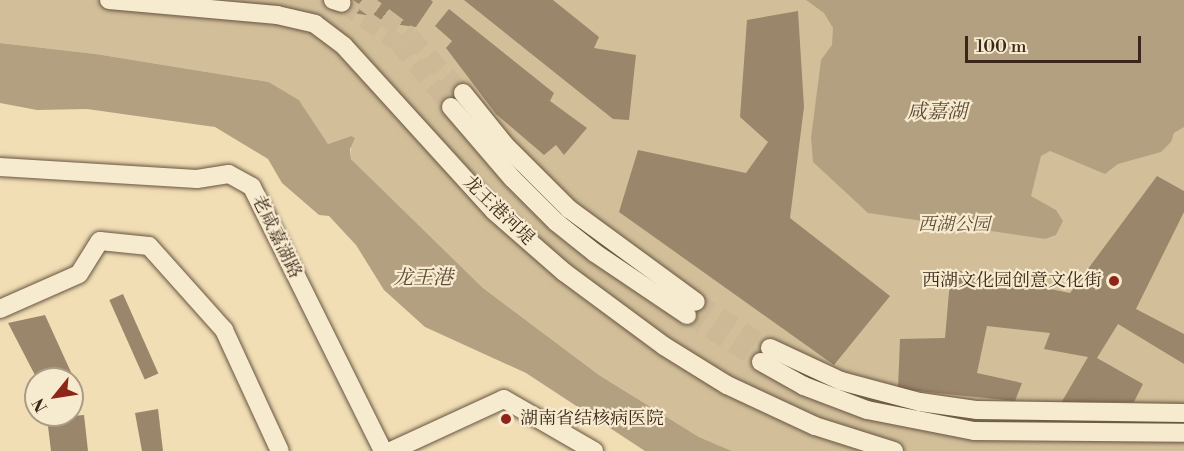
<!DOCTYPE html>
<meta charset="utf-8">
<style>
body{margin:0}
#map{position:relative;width:1184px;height:451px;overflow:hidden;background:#f1deb5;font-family:"Libre Bodoni","Noto Serif SC",serif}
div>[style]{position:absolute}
.green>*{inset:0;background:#d2bf9a}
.water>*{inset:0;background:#b3a080}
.building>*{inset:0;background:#9a866a;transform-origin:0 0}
.minor-tunnel>*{height:18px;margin-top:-9px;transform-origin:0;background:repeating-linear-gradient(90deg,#cdb996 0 18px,transparent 0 27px)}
.roads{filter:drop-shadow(0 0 2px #685540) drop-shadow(0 0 2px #685540)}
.minor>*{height:18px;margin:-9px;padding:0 9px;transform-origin:9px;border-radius:9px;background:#f6eacf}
.dots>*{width:16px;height:16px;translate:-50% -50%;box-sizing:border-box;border:3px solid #f6eacf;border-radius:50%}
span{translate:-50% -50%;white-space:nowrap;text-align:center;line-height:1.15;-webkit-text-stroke:4.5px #f6eacf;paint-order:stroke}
.street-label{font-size:18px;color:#3b2719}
.park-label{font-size:18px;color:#614d39;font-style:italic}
.poi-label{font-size:18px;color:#3b2719}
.right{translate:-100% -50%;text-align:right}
.left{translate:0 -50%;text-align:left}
.water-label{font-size:20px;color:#5f4b38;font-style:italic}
.north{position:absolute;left:24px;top:367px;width:60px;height:60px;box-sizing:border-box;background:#f6eacf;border:2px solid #ab9c86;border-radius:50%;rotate:240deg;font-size:16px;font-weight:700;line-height:24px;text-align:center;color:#3b2719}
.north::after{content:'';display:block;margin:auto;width:21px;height:27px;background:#8f2418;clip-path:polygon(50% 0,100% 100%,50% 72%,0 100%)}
.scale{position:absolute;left:965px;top:36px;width:176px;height:27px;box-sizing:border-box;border:3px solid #3b2719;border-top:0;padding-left:8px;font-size:18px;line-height:21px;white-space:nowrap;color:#3b2719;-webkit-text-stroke:4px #f6eacf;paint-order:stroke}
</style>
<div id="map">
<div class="green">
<i style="clip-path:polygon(0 0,1184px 0,1184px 451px,732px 451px,699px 437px,599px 375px,483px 288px,351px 159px,351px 136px,328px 144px,299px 100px,269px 82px,96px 54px,0 43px)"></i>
</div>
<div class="water">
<i style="clip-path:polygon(806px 0,1184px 0,1184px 127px,1174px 133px,1171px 142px,1161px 152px,1118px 164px,1105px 174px,1050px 151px,1041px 156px,1031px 196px,1056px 210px,1063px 221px,1056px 235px,1045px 239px,868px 213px,813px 162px,811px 138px,821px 60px,832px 45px,833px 28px,824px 13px)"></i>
<i style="clip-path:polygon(0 43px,96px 54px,269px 82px,299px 100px,328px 144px,351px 136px,355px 138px,350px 149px,351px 159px,483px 288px,599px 375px,699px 437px,732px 451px,645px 451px,526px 373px,425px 327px,384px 290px,356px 245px,329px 216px,319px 215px,282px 183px,268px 159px,215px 127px,87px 109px,37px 110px,0 103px)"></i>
</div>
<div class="building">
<i style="clip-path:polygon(342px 0,431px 0,433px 2px,416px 27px,377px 22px,377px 17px,341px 11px)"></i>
<i style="clip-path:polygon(464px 0,553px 0,599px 37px,594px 48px,636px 55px,629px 120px,613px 119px)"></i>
<i style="clip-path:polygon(449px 9px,554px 93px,550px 101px,587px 128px,564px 155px,556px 145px,544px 155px,496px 114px,446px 48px,452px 41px,435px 26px)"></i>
<i style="clip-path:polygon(798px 11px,804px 107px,790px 218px,890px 296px,834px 365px,619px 212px,638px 150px,746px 173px,768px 142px,740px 117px,747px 20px)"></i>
<i style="clip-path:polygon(1157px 176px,1184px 191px,1184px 212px,1136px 309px,1184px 334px,1184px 364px,1118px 324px,1097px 358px,1143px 384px,1134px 402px,1061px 403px,1088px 357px,1044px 349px,1050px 333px,987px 326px,977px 373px,1022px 383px,1015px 401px,898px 389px,900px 339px,945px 338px,951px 269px,1070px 293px)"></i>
<i style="left:123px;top:294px;width:87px;height:15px;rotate:66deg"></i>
<i style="clip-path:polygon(45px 315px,75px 381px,72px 383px,72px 379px,37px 379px,8px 323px)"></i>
<i style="clip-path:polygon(158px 409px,163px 451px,142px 451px,135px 413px)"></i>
<i style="clip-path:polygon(84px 415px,88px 451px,51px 451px,47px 418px)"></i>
</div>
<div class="minor-tunnel">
<i style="left:362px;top:0;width:60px;rotate:36.9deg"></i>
<i style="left:410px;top:36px;width:78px;rotate:47.1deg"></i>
<i style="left:342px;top:3px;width:69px;rotate:35.5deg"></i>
<i style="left:398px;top:43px;width:83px;rotate:50.4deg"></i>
<i style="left:696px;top:302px;width:87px;rotate:31.9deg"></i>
<i style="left:687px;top:315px;width:88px;rotate:32.4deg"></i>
</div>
<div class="roads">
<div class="minor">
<i style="left:109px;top:0;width:169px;rotate:5.1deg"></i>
<i style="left:277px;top:15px;width:39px;rotate:13deg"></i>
<i style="left:315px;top:24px;width:36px;rotate:37deg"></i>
<i style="left:344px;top:46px;width:223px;rotate:47.7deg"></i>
<i style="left:494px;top:211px;width:93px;rotate:41.1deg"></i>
<i style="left:564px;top:272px;width:124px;rotate:36.5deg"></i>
<i style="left:664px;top:346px;width:74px;rotate:31.8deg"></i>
<i style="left:727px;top:385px;width:97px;rotate:25deg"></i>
<i style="left:815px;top:426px;width:83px;rotate:17.6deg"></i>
<i style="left:333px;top:0;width:9px;rotate:18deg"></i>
<i style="left:463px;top:93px;width:67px;rotate:51.1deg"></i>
<i style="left:505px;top:145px;width:91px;rotate:45deg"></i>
<i style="left:569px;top:209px;width:157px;rotate:36.2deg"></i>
<i style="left:451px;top:107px;width:95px;rotate:49.3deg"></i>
<i style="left:513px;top:179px;width:61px;rotate:45deg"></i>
<i style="left:556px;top:222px;width:50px;rotate:38.5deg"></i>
<i style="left:595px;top:253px;width:111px;rotate:34deg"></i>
<i style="left:0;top:167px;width:197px;rotate:3.5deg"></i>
<i style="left:197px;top:179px;width:32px;rotate:-9deg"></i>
<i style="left:229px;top:174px;width:26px;rotate:29deg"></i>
<i style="left:252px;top:187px;width:295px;rotate:63.6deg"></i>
<i style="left:0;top:309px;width:86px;rotate:-23.9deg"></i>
<i style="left:79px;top:274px;width:39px;rotate:-58deg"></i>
<i style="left:100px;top:241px;width:49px;rotate:5.8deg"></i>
<i style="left:149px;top:246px;width:113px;rotate:48.2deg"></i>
<i style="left:224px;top:330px;width:133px;rotate:65.2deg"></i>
<i style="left:770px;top:348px;width:78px;rotate:24.9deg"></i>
<i style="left:841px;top:381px;width:82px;rotate:14.9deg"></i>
<i style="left:920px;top:402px;width:58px;rotate:8deg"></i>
<i style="left:977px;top:410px;width:207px;rotate:0.8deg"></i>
<i style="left:761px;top:362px;width:49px;rotate:29.2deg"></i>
<i style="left:804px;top:386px;width:67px;rotate:20.9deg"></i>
<i style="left:867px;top:410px;width:109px;rotate:11.1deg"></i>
<i style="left:974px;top:431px;width:210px;rotate:0.5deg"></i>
<i style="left:391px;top:451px;width:124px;rotate:-24.7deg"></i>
<i style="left:504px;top:399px;width:104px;rotate:30deg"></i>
</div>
</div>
<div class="dots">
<i style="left:1114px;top:281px;background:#8f2418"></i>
<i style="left:506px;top:419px;background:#8f2418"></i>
</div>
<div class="street-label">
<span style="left:498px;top:211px;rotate:44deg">龙王港河堤</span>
<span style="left:276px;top:237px;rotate:64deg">老咸嘉湖路</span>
</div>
<div class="park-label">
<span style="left:954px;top:225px">西湖公园</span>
</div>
<div class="poi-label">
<span class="right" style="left:1102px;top:281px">西湖文化园创意文化街</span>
<span class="left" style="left:520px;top:419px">湖南省结核病医院</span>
</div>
<div class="water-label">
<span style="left:937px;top:112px">咸嘉湖</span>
<span style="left:423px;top:278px">龙王港</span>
</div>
<div class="north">N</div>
<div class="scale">100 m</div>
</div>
